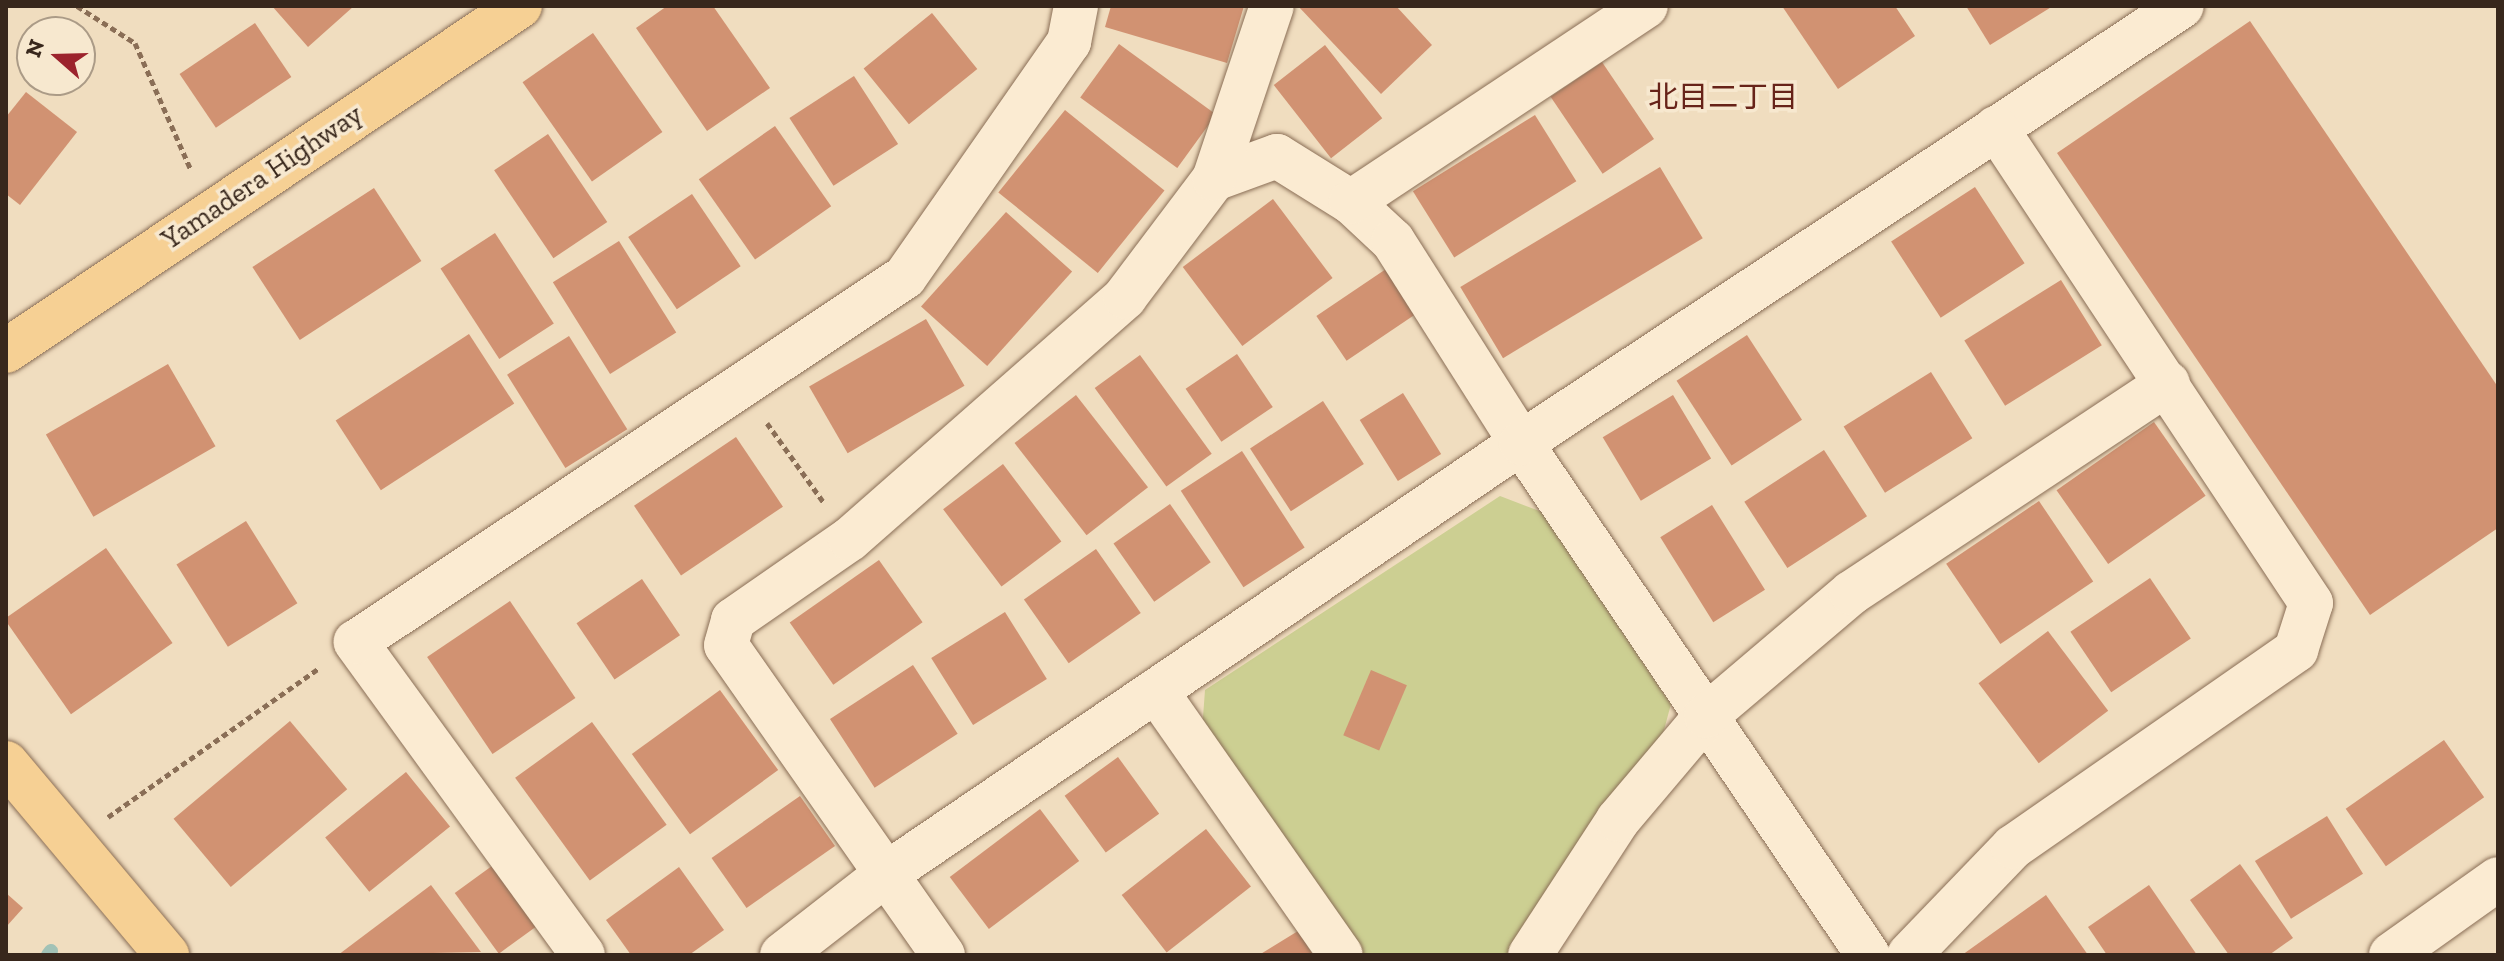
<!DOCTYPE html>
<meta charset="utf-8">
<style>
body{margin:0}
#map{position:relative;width:2504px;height:961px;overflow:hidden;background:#f0ddbf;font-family:"Zilla Slab","Noto Sans JP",serif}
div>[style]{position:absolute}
.green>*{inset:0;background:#cccf92}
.stream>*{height:14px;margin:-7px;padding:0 7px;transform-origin:7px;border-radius:7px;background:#a2c2b6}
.building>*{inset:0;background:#d19272;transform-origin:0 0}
.path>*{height:5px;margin-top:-2.5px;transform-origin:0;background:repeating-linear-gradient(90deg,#8a6e56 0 6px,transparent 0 10px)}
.roads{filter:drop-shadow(0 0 2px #8a6e56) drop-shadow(0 0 2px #8a6e56)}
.minor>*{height:44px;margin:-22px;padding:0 22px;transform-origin:22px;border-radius:22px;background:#fbebd2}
.major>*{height:44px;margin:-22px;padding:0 22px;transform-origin:22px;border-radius:22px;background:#f6d094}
span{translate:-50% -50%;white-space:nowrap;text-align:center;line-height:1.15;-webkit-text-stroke:7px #f7e8cf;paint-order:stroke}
.street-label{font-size:28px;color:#38271c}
.neighbourhood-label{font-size:30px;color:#672319}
.frame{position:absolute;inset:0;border:8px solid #38271c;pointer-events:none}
.north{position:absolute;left:16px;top:16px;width:80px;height:80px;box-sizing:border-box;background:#f7e8cf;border:2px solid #ab9b87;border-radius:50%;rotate:290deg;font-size:22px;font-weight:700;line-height:32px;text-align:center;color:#38271c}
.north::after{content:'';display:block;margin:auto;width:28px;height:36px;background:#9c232d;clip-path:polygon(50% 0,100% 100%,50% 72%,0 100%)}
</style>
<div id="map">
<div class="green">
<i style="clip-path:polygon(1500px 496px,1542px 512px,1671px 704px,1661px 741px,1545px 893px,1508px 955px,1359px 955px,1202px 731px,1205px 690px)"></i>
</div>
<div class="stream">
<i style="left:48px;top:955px;width:5px;rotate:-53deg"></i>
</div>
<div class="building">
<i style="clip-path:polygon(272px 6px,354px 6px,308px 47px)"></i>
<i style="clip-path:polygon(667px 6px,713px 6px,770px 88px,707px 131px,636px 28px)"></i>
<i style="clip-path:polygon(1111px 6px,1244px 6px,1227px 63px,1105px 27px)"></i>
<i style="clip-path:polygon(1298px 6px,1396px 6px,1432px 45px,1381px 94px)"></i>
<i style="clip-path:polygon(1782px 6px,1895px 6px,1915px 36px,1838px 89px)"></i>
<i style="clip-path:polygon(1966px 6px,2053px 6px,1990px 45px)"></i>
<i style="left:932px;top:13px;width:72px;height:88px;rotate:51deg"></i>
<i style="clip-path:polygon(2250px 21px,2498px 387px,2498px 528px,2370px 615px,2057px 153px)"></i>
<i style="left:255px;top:23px;width:65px;height:91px;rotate:56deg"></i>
<i style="left:593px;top:33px;width:121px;height:86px;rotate:55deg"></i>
<i style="left:1119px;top:44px;width:120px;height:66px;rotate:36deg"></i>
<i style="left:1325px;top:45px;width:93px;height:65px;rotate:52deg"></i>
<i style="left:1602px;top:62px;width:93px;height:62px;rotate:56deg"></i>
<i style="left:854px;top:76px;width:81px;height:77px;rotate:57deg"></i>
<i style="clip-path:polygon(26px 92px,77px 132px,20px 205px,6px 194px,6px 117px)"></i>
<i style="left:1065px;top:110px;width:128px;height:106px;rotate:39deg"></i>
<i style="left:1535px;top:115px;width:78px;height:144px;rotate:58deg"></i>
<i style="left:775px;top:126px;width:98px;height:93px;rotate:55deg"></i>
<i style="left:548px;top:134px;width:106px;height:65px;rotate:56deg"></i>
<i style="left:1660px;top:167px;width:83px;height:233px;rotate:59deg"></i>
<i style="left:1975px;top:187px;width:91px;height:100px;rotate:57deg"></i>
<i style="left:374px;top:188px;width:87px;height:145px;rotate:57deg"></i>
<i style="left:692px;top:194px;width:87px;height:77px;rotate:56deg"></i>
<i style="left:1273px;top:199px;width:99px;height:113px;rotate:53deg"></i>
<i style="left:1006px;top:212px;width:89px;height:127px;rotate:42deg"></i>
<i style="left:495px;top:233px;width:108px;height:65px;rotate:57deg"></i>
<i style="left:619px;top:241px;width:108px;height:78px;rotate:58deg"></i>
<i style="left:1386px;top:269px;width:54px;height:84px;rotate:56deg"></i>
<i style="left:2061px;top:280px;width:77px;height:114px;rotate:58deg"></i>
<i style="left:926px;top:319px;width:77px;height:135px;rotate:60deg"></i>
<i style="left:469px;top:334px;width:83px;height:159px;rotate:57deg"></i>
<i style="left:1747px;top:335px;width:101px;height:84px;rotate:57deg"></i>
<i style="left:569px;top:336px;width:110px;height:73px;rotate:58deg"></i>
<i style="left:1237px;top:354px;width:64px;height:62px;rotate:56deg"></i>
<i style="left:1140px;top:355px;width:122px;height:56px;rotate:54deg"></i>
<i style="left:168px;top:364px;width:95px;height:141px;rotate:60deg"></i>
<i style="left:1931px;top:372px;width:78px;height:103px;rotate:58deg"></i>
<i style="left:1403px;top:393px;width:72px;height:51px;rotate:58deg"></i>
<i style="left:1076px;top:395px;width:117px;height:78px;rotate:52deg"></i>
<i style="left:1673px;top:395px;width:74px;height:82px;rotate:59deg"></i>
<i style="left:1323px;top:401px;width:75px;height:87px;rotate:57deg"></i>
<i style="left:2154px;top:422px;width:90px;height:119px;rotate:55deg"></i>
<i style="left:736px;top:437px;width:84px;height:123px;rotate:56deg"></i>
<i style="left:1824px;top:450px;width:79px;height:95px;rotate:57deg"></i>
<i style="left:1242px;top:451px;width:115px;height:73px;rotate:57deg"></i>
<i style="left:1003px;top:464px;width:97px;height:75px;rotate:53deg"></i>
<i style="left:2039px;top:501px;width:97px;height:112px;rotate:56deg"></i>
<i style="left:1170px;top:504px;width:71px;height:69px;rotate:55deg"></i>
<i style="left:1712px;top:505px;width:100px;height:61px;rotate:58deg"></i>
<i style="left:246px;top:521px;width:97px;height:82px;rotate:58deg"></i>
<i style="left:106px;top:548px;width:116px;height:124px;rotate:55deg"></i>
<i style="left:1096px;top:549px;width:78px;height:88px;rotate:55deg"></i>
<i style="left:879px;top:560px;width:76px;height:109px;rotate:55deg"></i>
<i style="left:2150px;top:578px;width:73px;height:96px;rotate:56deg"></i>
<i style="left:642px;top:579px;width:68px;height:79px;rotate:56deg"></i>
<i style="left:510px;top:601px;width:117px;height:100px;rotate:56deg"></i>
<i style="left:1005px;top:612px;width:79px;height:87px;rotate:58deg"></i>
<i style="left:2048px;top:631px;width:100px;height:87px;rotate:53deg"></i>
<i style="left:913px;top:665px;width:82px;height:99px;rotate:57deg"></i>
<i style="left:1371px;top:670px;width:39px;height:71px;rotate:23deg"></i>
<i style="left:720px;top:690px;width:99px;height:109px;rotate:54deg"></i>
<i style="left:290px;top:721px;width:89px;height:152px;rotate:50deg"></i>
<i style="left:592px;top:722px;width:127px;height:95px;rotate:54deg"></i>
<i style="left:2444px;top:740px;width:70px;height:120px;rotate:55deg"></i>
<i style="left:1118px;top:757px;width:70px;height:66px;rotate:54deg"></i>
<i style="left:406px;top:772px;width:70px;height:104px;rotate:51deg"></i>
<i style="left:800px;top:796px;width:61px;height:108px;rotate:55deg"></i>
<i style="left:1040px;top:809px;width:65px;height:113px;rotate:53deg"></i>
<i style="left:2327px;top:816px;width:68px;height:85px;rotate:58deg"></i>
<i style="left:1206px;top:829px;width:73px;height:107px;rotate:52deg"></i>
<i style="left:496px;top:863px;width:75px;height:51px;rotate:54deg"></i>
<i style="clip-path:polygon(2240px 864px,2293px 938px,2269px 955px,2229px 955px,2190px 900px)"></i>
<i style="clip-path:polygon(679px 867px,724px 930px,689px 955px,631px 955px,606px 920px)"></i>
<i style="clip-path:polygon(431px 885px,481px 952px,338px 955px)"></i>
<i style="clip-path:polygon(2149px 885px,2197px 955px,2107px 955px,2088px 927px)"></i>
<i style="clip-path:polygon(6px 893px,23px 908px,6px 927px)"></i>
<i style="clip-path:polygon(2046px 895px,2088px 955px,1962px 955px)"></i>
<i style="clip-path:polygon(1298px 931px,1313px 955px,1259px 955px)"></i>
</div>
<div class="path">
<i style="left:77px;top:6px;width:69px;rotate:32.5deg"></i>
<i style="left:135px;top:43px;width:139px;rotate:66.2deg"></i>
<i style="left:767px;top:423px;width:98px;rotate:54.5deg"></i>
<i style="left:108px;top:817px;width:258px;rotate:-35.2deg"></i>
</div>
<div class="roads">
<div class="minor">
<i style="left:1214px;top:179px;width:67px;rotate:-20.1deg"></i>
<i style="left:1277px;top:156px;width:87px;rotate:31.9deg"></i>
<i style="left:1351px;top:202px;width:57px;rotate:42.9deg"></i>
<i style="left:1393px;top:241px;width:239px;rotate:57.6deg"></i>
<i style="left:1521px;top:443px;width:619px;rotate:55.87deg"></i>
<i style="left:1351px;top:202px;width:354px;rotate:-33.6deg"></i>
<i style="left:1156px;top:691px;width:322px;rotate:55deg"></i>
<i style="left:583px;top:955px;width:387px;rotate:-126deg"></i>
<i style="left:356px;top:642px;width:659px;rotate:-33.62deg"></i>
<i style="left:905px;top:277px;width:287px;rotate:-55.1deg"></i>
<i style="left:1069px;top:42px;width:37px;rotate:-79deg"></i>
<i style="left:782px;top:955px;width:132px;rotate:-37.9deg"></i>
<i style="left:886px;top:874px;width:767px;rotate:-34.17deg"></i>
<i style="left:1521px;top:443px;width:792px;rotate:-33.47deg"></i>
<i style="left:943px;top:955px;width:378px;rotate:-125deg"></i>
<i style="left:726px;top:645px;width:26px;rotate:-74deg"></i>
<i style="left:733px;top:620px;width:142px;rotate:-34.7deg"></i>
<i style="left:850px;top:539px;width:366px;rotate:-41.3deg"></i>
<i style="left:1125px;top:297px;width:148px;rotate:-53deg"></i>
<i style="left:1214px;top:179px;width:182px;rotate:-71.5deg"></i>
<i style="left:1530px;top:955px;width:161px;rotate:-56.9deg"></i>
<i style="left:1618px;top:820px;width:136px;rotate:-49.8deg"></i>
<i style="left:1706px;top:716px;width:190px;rotate:-40.3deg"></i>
<i style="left:1851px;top:593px;width:380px;rotate:-33.5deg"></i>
<i style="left:1909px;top:955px;width:150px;rotate:-46.1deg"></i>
<i style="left:2013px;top:847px;width:345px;rotate:-34.8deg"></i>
<i style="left:2296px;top:650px;width:49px;rotate:-72.3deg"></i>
<i style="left:2311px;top:603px;width:570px;rotate:-123.55deg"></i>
<i style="left:2391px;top:955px;width:131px;rotate:-35.4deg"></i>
</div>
<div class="major">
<i style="left:6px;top:351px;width:619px;rotate:-33.87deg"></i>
<i style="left:6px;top:763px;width:251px;rotate:50deg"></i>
</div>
</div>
<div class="street-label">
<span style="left:262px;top:177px;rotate:-34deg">Yamadera Highway</span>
</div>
<div class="neighbourhood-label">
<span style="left:1723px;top:97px">北目二丁目</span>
</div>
<div class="frame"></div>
<div class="north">N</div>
</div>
